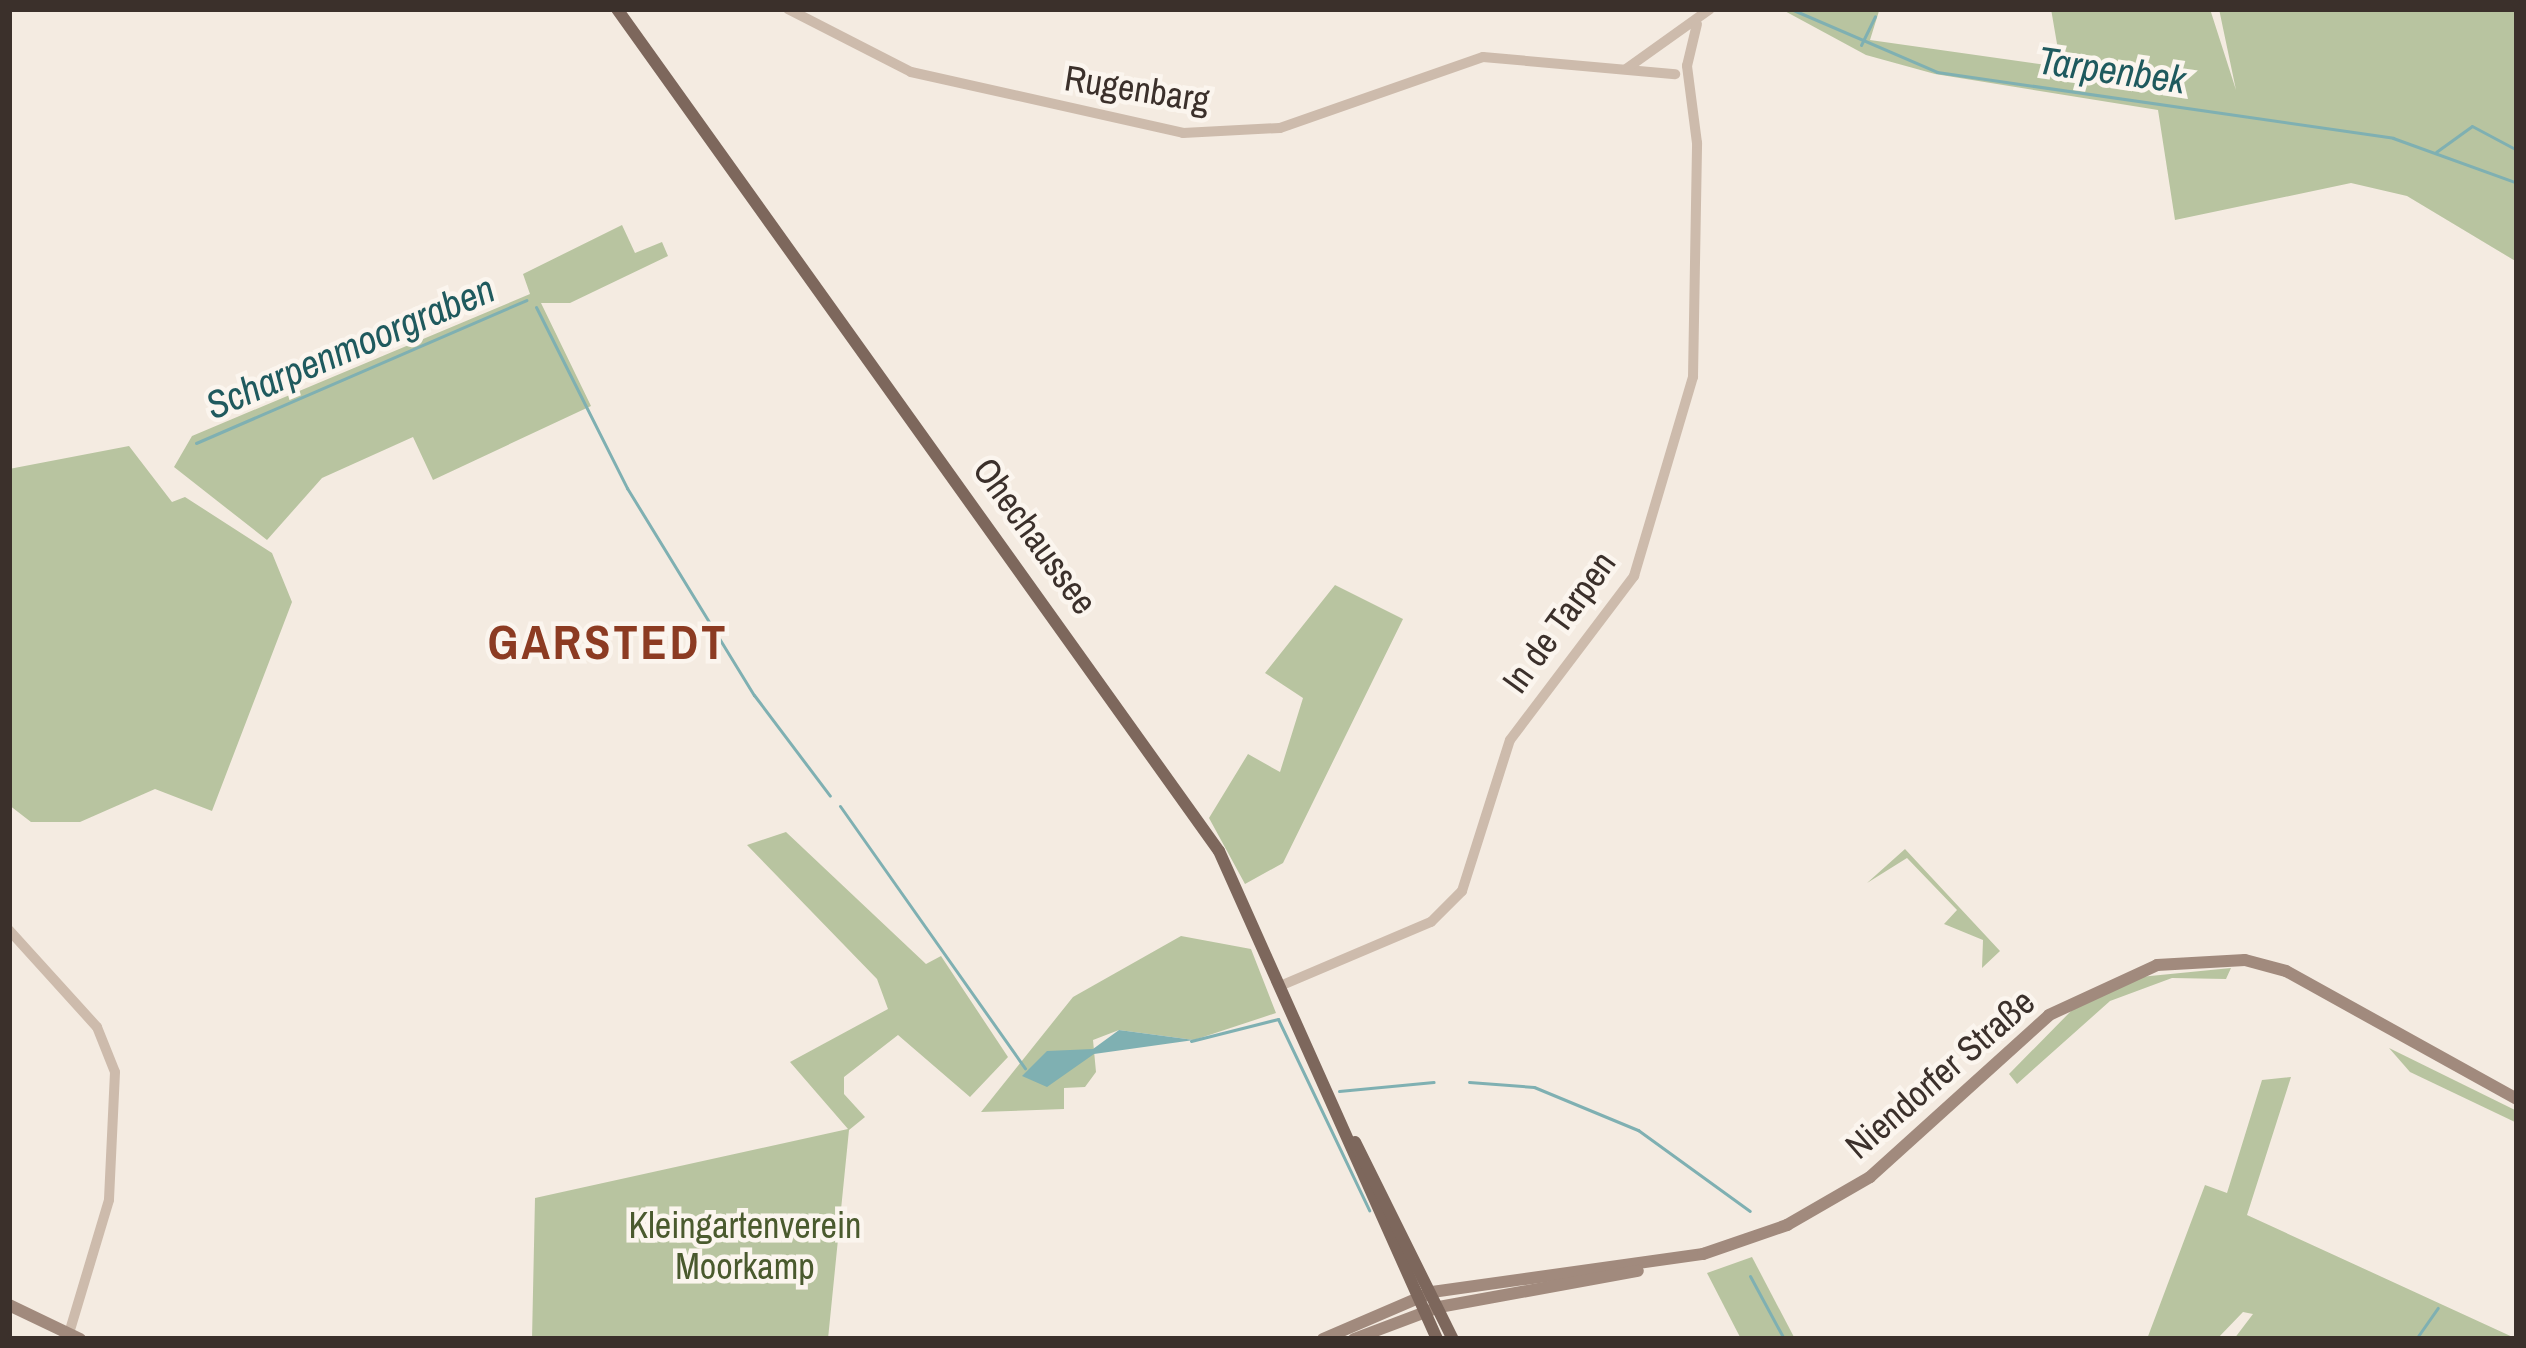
<!DOCTYPE html>
<meta charset="utf-8">
<style>
body{margin:0}
#map{position:relative;width:2526px;height:1348px;overflow:hidden;background:#f4ebe1;font-family:"Archivo Narrow",sans-serif}
div>[style]{position:absolute}
.green>*{inset:0;background:#b8c4a0}
.water>*{inset:0;background:#7fb0b2}
.stream>*{height:3px;margin:-1.5px;padding:0 1.5px;transform-origin:1.5px;border-radius:1.5px;background:#7fb0b2}
.tertiary>*{height:10px;margin:-5px;padding:0 5px;transform-origin:5px;border-radius:5px;background:#cdbbac}
.secondary>*{height:12px;margin:-6px;padding:0 6px;transform-origin:6px;border-radius:6px;background:#a18a7d}
.primary>*{height:12px;margin:-6px;padding:0 6px;transform-origin:6px;border-radius:6px;background:#7d675c}
span{translate:-50% -50%;white-space:nowrap;text-align:center;line-height:1.15;-webkit-text-stroke:9px #fbf5ee;paint-order:stroke}
.street-label{font-size:36px;color:#3b302b}
.park-label{font-size:36px;color:#4a5a2e}
.water-label{font-size:39px;color:#1f5a5e;font-style:italic}
.district-label{font-size:48px;color:#8c3b22;font-weight:700;letter-spacing:3px}
.frame{position:absolute;inset:0;border:12px solid #3b302b;pointer-events:none}
</style>
<div id="map">
<div class="green">
<i style="clip-path:polygon(1781px 9px,1909px 9px,1879px 11px,1870px 40px,2061px 67px,2051px 9px,2210px 9px,2236px 90px,2219px 9px,2517px 9px,2517px 262px,2407px 196px,2351px 183px,2175px 220px,2158px 110px,1935px 74px,1866px 55px)"></i>
<i style="clip-path:polygon(622px 225px,635px 253px,662px 242px,668px 256px,570px 303px,541px 303px,591px 406px,433px 480px,413px 437px,322px 478px,267px 540px,174px 467px,192px 436px,530px 294px,523px 274px)"></i>
<i style="clip-path:polygon(129px 446px,172px 502px,185px 497px,272px 553px,292px 602px,212px 811px,155px 789px,80px 822px,31px 822px,9px 805px,9px 469px)"></i>
<i style="clip-path:polygon(1335px 585px,1403px 619px,1283px 863px,1245px 884px,1209px 818px,1248px 754px,1280px 772px,1303px 698px,1265px 673px)"></i>
<i style="clip-path:polygon(786px 832px,926px 964px,941px 956px,1008px 1057px,970px 1097px,898px 1035px,844px 1077px,844px 1094px,865px 1117px,849px 1130px,828px 1339px,532px 1339px,535px 1198px,848px 1129px,790px 1062px,888px 1009px,877px 979px,747px 845px)"></i>
<i style="clip-path:polygon(1905px 849px,2000px 951px,1982px 968px,1983px 940px,1944px 924px,1957px 910px,1907px 858px,1867px 883px)"></i>
<i style="clip-path:polygon(1181px 936px,1251px 949px,1276px 1013px,1194px 1040px,1119px 1030px,1093px 1040px,1096px 1072px,1085px 1087px,1064px 1088px,1064px 1109px,981px 1112px,1073px 997px)"></i>
<i style="clip-path:polygon(2231px 968px,2226px 979px,2172px 978px,2110px 1001px,2017px 1084px,2009px 1074px,2073px 1009px,2140px 977px)"></i>
<i style="clip-path:polygon(2389px 1048px,2517px 1111px,2517px 1123px,2410px 1072px)"></i>
<i style="clip-path:polygon(2291px 1077px,2247px 1215px,2517px 1339px,2234px 1339px,2253px 1314px,2243px 1312px,2217px 1339px,2147px 1339px,2205px 1185px,2227px 1193px,2262px 1080px)"></i>
<i style="clip-path:polygon(1752px 1257px,1795px 1339px,1741px 1339px,1707px 1273px)"></i>
</div>
<div class="water">
<i style="clip-path:polygon(1119px 1030px,1194px 1040px,1094px 1054px,1047px 1087px,1022px 1076px,1047px 1051px,1093px 1049px)"></i>
</div>
<div class="stream">
<i style="left:1791px;top:9px;width:159px;rotate:23.3deg"></i>
<i style="left:1937px;top:72px;width:461px;rotate:8.2deg"></i>
<i style="left:2393px;top:138px;width:132px;rotate:19.9deg"></i>
<i style="left:1861px;top:45px;width:32px;rotate:-64deg"></i>
<i style="left:2436px;top:152px;width:44px;rotate:-35.8deg"></i>
<i style="left:2472px;top:126px;width:51px;rotate:28.1deg"></i>
<i style="left:536px;top:307px;width:203px;rotate:63.3deg"></i>
<i style="left:627px;top:488px;width:243px;rotate:58.5deg"></i>
<i style="left:754px;top:695px;width:126px;rotate:53deg"></i>
<i style="left:196px;top:443px;width:360px;rotate:-23.4deg"></i>
<i style="left:840px;top:806px;width:321px;rotate:54.8deg"></i>
<i style="left:1191px;top:1041px;width:90px;rotate:-14.2deg"></i>
<i style="left:1278px;top:1019px;width:212px;rotate:64.5deg"></i>
<i style="left:1469px;top:1082px;width:65px;rotate:4.4deg"></i>
<i style="left:1534px;top:1087px;width:113px;rotate:22.5deg"></i>
<i style="left:1638px;top:1130px;width:138px;rotate:35.9deg"></i>
<i style="left:1339px;top:1091px;width:95px;rotate:-5.4deg"></i>
<i style="left:1750px;top:1276px;width:72px;rotate:61.6deg"></i>
<i style="left:2416px;top:1339px;width:38px;rotate:-55deg"></i>
</div>
<div class="tertiary">
<i style="left:788px;top:9px;width:138px;rotate:27.1deg"></i>
<i style="left:911px;top:72px;width:279px;rotate:12.6deg"></i>
<i style="left:1183px;top:133px;width:97px;rotate:-3deg"></i>
<i style="left:1280px;top:128px;width:215px;rotate:-19.3deg"></i>
<i style="left:1483px;top:57px;width:193px;rotate:5.1deg"></i>
<i style="left:1626px;top:69px;width:103px;rotate:-35.5deg"></i>
<i style="left:9px;top:930px;width:131px;rotate:47.8deg"></i>
<i style="left:97px;top:1027px;width:48px;rotate:68.2deg"></i>
<i style="left:115px;top:1072px;width:128px;rotate:92.7deg"></i>
<i style="left:109px;top:1200px;width:139px;rotate:106.7deg"></i>
<i style="left:1280px;top:986px;width:164px;rotate:-23deg"></i>
<i style="left:1431px;top:922px;width:44px;rotate:-45deg"></i>
<i style="left:1462px;top:891px;width:158px;rotate:-72.4deg"></i>
<i style="left:1510px;top:740px;width:206px;rotate:-52.9deg"></i>
<i style="left:1634px;top:576px;width:208px;rotate:-73.5deg"></i>
<i style="left:1693px;top:377px;width:234px;rotate:-89deg"></i>
<i style="left:1697px;top:143px;width:78px;rotate:-97.4deg"></i>
<i style="left:1687px;top:66px;width:43px;rotate:-76.6deg"></i>
</div>
<div class="secondary">
<i style="left:9px;top:1305px;width:79px;rotate:25.6deg"></i>
<i style="left:1323px;top:1339px;width:119px;rotate:-23.3deg"></i>
<i style="left:1432px;top:1292px;width:274px;rotate:-8deg"></i>
<i style="left:1703px;top:1254px;width:89px;rotate:-19deg"></i>
<i style="left:1787px;top:1225px;width:96px;rotate:-30deg"></i>
<i style="left:1870px;top:1177px;width:241px;rotate:-42.1deg"></i>
<i style="left:2049px;top:1015px;width:119px;rotate:-24.8deg"></i>
<i style="left:2157px;top:965px;width:88px;rotate:-3.3deg"></i>
<i style="left:2245px;top:960px;width:42px;rotate:15deg"></i>
<i style="left:2286px;top:971px;width:264px;rotate:29deg"></i>
<i style="left:1354px;top:1339px;width:91px;rotate:-20.6deg"></i>
<i style="left:1439px;top:1307px;width:202px;rotate:-10.3deg"></i>
</div>
<div class="primary">
<i style="left:617px;top:9px;width:1035px;rotate:54.44deg"></i>
<i style="left:1219px;top:851px;width:534px;rotate:65.93deg"></i>
<i style="left:1355px;top:1142px;width:220px;rotate:63.6deg"></i>
</div>
<div class="street-label">
<span style="left:1137px;top:89px;rotate:9deg">Rugenbarg</span>
<span style="left:1035px;top:536px;rotate:54deg">Ohechaussee</span>
<span style="left:1559px;top:622px;rotate:-54deg">In de Tarpen</span>
<span style="left:1940px;top:1074px;rotate:-41deg">Niendorfer Straße</span>
</div>
<div class="park-label">
<span style="left:745px;top:1246px">Kleingartenverein<br>Moorkamp</span>
</div>
<div class="water-label">
<span style="left:2112px;top:70px;rotate:8deg">Tarpenbek</span>
<span style="left:350px;top:347px;rotate:-23deg">Scharpenmoorgraben</span>
</div>
<div class="district-label">
<span style="left:608px;top:642px">GARSTEDT</span>
</div>
<div class="frame"></div>
</div>
